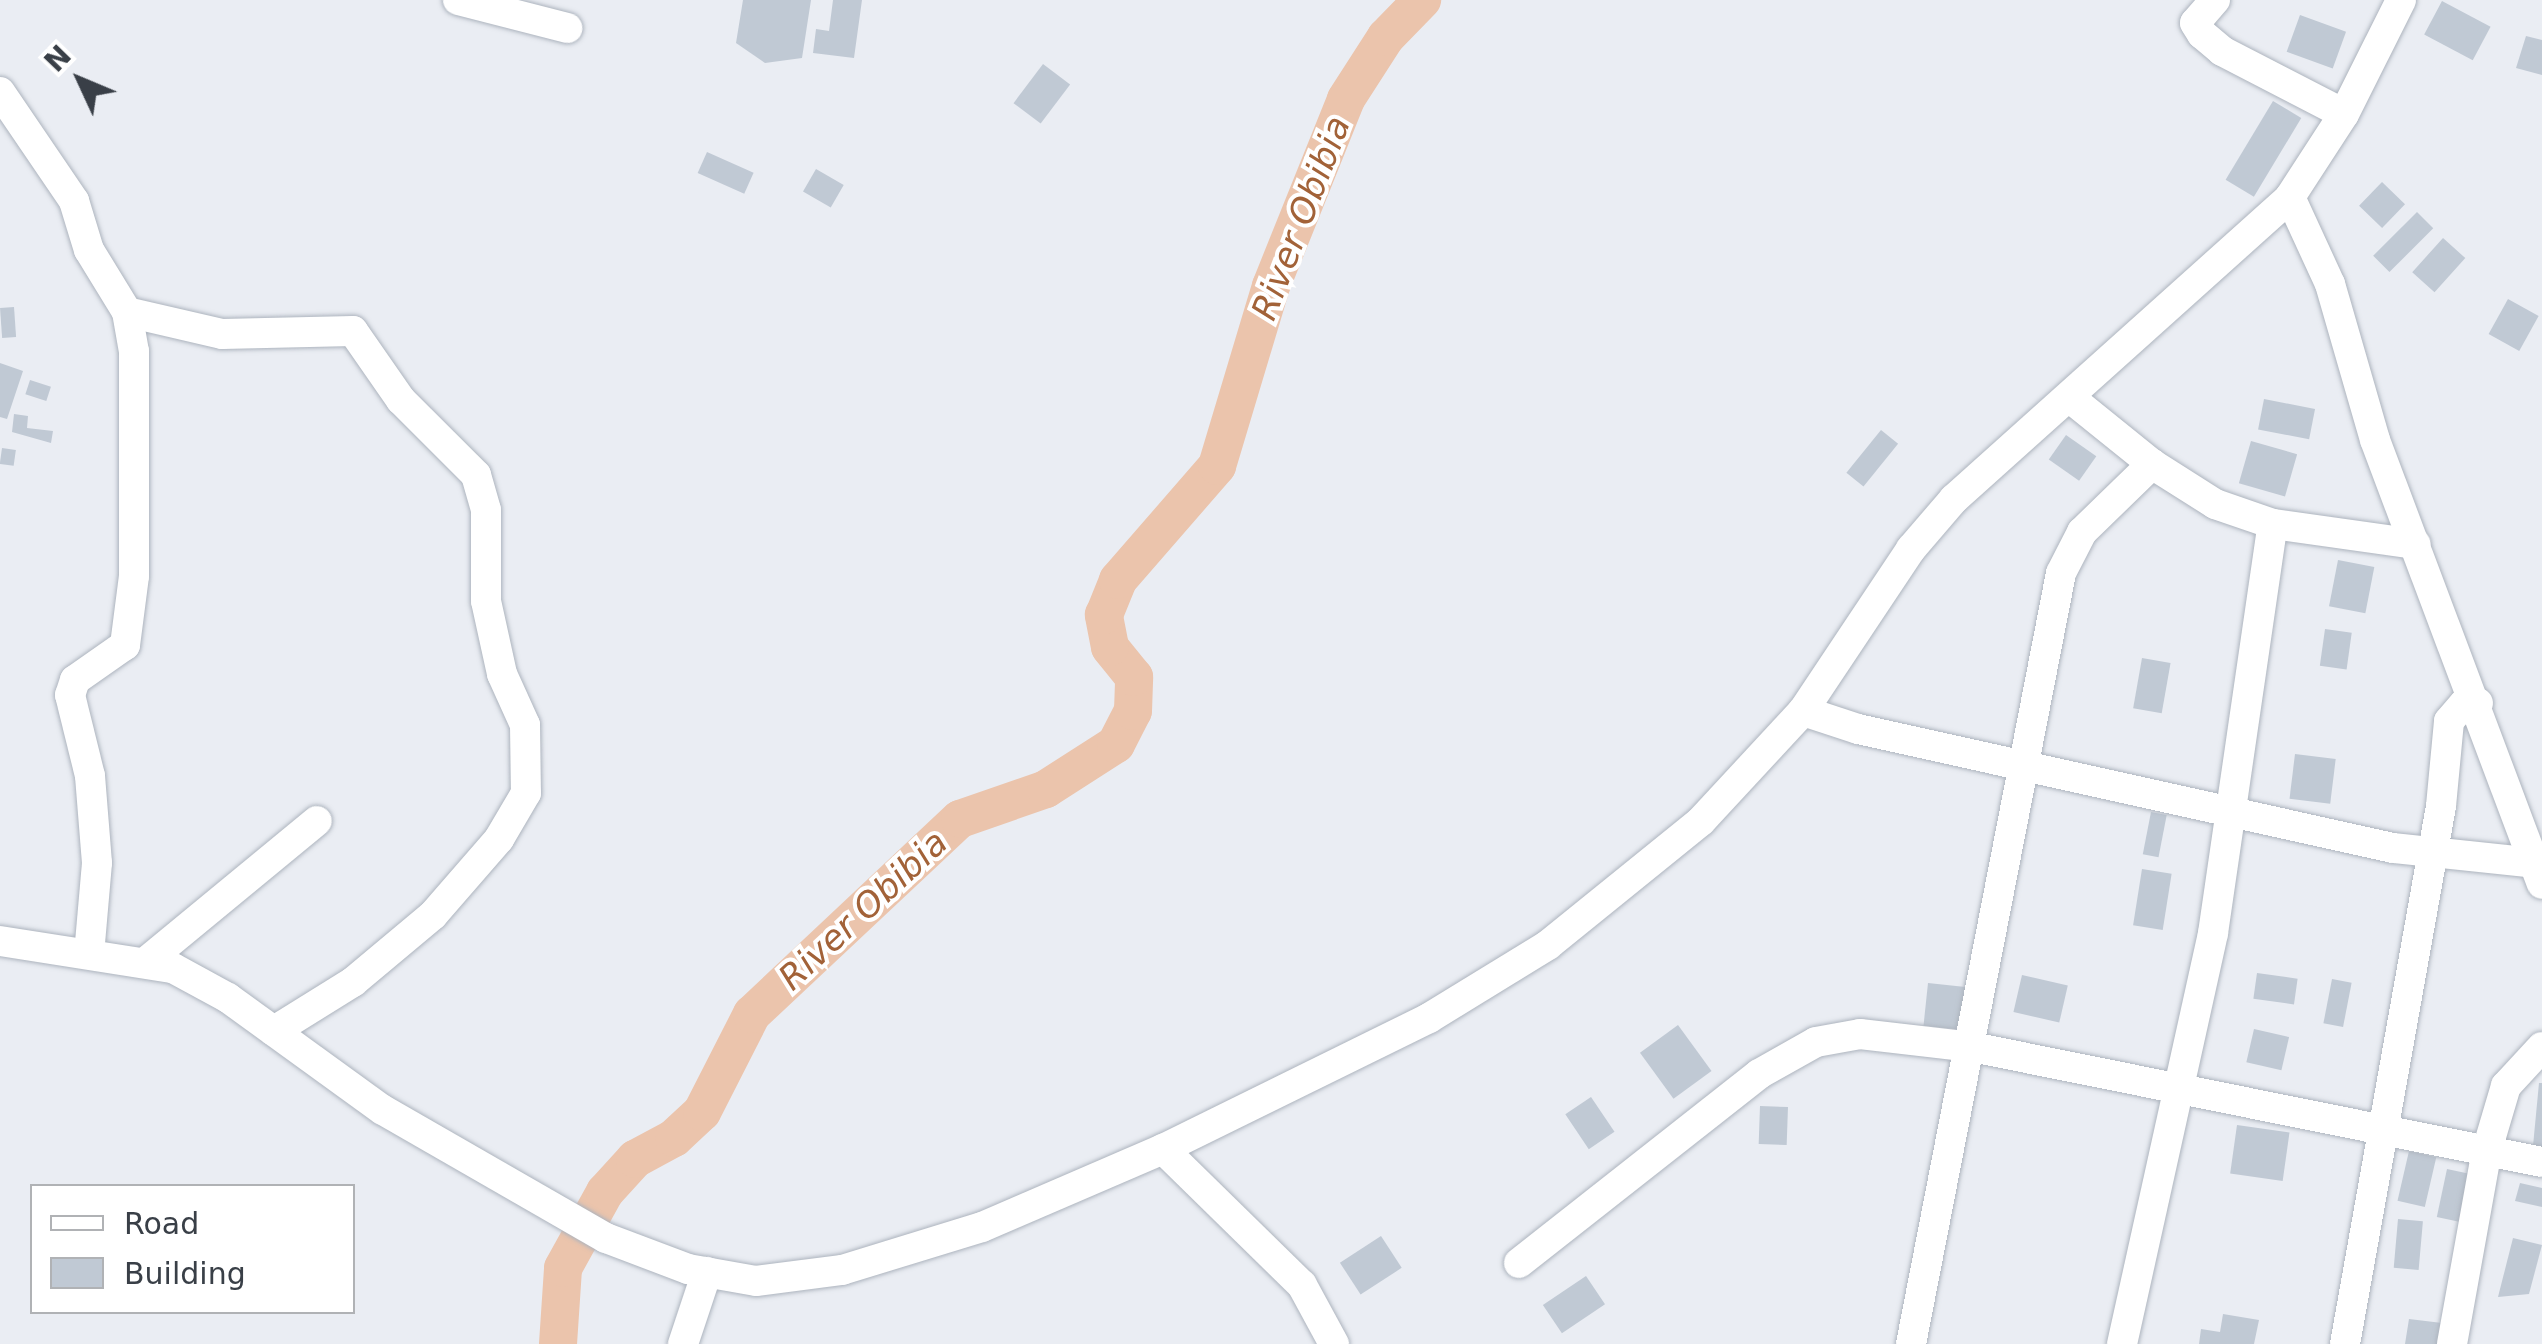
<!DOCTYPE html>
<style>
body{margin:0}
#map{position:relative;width:2542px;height:1344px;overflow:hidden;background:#eaedf3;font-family:"DejaVu Sans",sans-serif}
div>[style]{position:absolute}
.river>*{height:38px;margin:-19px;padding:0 19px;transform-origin:19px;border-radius:19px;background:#ebc4ac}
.building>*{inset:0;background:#c0c9d4;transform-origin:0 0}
.roads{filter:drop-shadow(0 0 2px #adb4be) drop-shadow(0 0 2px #adb4be)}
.minor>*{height:30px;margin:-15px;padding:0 15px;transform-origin:15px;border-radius:15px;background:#fff}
span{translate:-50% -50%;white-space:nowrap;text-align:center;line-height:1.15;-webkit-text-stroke:8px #fff;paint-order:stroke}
.water-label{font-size:35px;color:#a26238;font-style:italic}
.legend{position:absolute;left:30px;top:1184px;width:325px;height:130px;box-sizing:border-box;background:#fff;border:2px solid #b0b2b5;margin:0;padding:12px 18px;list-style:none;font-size:30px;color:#393f47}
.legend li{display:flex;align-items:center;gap:20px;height:50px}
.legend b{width:50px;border:2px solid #b0b2b5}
.north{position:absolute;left:30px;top:30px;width:100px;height:100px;-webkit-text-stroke:8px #fff;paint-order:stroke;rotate:314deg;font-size:28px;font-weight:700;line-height:40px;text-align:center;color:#393f47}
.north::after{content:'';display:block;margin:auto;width:35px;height:45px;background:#393f47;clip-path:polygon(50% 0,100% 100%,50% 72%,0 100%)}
</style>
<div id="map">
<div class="river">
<i style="left:558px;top:1344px;width:76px;rotate:-86.2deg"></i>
<i style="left:563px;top:1268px;width:87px;rotate:-61.1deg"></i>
<i style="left:605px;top:1192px;width:45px;rotate:-47.7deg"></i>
<i style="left:635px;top:1159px;width:44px;rotate:-28.3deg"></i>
<i style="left:674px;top:1138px;width:38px;rotate:-43deg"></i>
<i style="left:702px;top:1112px;width:110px;rotate:-63deg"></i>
<i style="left:752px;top:1014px;width:285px;rotate:-43.2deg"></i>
<i style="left:960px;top:819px;width:91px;rotate:-19.2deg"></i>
<i style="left:1046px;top:789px;width:83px;rotate:-32.7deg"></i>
<i style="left:1116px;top:744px;width:37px;rotate:-63deg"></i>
<i style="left:1133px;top:711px;width:34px;rotate:-88deg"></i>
<i style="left:1134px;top:677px;width:38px;rotate:-129deg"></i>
<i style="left:1110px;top:647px;width:33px;rotate:-101deg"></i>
<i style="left:1104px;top:615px;width:38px;rotate:-68deg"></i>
<i style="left:1118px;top:580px;width:151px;rotate:-49deg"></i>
<i style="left:1217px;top:466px;width:188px;rotate:-73.3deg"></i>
<i style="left:1271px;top:286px;width:201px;rotate:-68.1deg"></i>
<i style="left:1346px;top:99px;width:74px;rotate:-57.2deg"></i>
<i style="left:1386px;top:37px;width:52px;rotate:-45.8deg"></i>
</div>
<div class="building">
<i style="clip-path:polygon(743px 0,811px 0,802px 58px,765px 63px,736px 43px)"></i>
<i style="clip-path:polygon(833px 0,862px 0,854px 58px,813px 53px,816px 29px,829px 31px)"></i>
<i style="left:2442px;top:1px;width:55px;height:38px;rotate:28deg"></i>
<i style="left:2300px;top:15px;width:49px;height:39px;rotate:20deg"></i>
<i style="clip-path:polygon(2526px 36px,2542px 40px,2542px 75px,2516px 68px)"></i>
<i style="left:1043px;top:64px;width:34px;height:49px;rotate:37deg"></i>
<i style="left:2273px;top:101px;width:33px;height:92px;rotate:31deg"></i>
<i style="left:707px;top:152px;width:51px;height:23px;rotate:24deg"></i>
<i style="left:816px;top:169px;width:32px;height:26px;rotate:30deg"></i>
<i style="left:2382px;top:182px;width:32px;height:33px;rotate:44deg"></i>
<i style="left:2417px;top:212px;width:23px;height:62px;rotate:45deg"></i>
<i style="left:2443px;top:238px;width:30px;height:46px;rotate:42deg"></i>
<i style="left:2508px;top:299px;width:35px;height:40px;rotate:29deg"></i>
<i style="left:14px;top:307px;width:30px;height:14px;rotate:86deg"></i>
<i style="clip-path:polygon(0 363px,23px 371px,7px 419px,0 417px)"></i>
<i style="left:30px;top:380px;width:22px;height:15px;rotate:18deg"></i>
<i style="left:2264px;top:399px;width:52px;height:31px;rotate:11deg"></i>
<i style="clip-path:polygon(14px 414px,28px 416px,27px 428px,53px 431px,51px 443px,12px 432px)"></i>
<i style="left:1881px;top:430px;width:22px;height:55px;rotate:39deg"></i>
<i style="left:2066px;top:435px;width:37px;height:30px;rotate:35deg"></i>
<i style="left:2251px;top:441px;width:48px;height:44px;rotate:16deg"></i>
<i style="left:2px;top:448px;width:14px;height:16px;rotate:8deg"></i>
<i style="left:2338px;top:560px;width:37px;height:47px;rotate:11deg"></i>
<i style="left:2325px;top:629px;width:27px;height:37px;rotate:8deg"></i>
<i style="left:2142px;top:658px;width:29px;height:51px;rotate:10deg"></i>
<i style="left:2295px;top:754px;width:41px;height:45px;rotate:7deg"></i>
<i style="left:2151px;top:812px;width:16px;height:43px;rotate:11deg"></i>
<i style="left:2142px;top:869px;width:30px;height:57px;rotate:9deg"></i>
<i style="left:2257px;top:973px;width:41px;height:26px;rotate:8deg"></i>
<i style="left:2022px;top:975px;width:47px;height:38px;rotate:13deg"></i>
<i style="left:2332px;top:979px;width:20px;height:45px;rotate:11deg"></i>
<i style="left:1928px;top:983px;width:40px;height:43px;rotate:6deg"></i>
<i style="left:1678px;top:1025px;width:57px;height:47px;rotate:54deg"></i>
<i style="left:2254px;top:1029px;width:36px;height:34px;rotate:13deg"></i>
<i style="clip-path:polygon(2539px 1083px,2542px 1083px,2542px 1147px,2533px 1146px)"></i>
<i style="left:1591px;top:1097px;width:42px;height:31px;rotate:56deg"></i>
<i style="left:1760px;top:1106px;width:28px;height:38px;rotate:2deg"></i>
<i style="left:2237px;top:1125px;width:53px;height:49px;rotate:8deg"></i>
<i style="left:2409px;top:1151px;width:28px;height:51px;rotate:13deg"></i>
<i style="left:2447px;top:1169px;width:25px;height:49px;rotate:12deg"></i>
<i style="clip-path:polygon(2520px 1183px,2542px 1188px,2542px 1207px,2515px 1201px)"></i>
<i style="left:2398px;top:1219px;width:25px;height:49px;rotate:5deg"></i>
<i style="left:1381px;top:1236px;width:38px;height:49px;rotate:57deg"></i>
<i style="clip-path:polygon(2513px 1238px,2542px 1245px,2529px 1294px,2498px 1297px)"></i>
<i style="left:1586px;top:1276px;width:34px;height:52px;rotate:56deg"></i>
<i style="clip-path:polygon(2223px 1314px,2259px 1320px,2254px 1344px,2199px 1344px,2201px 1329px,2220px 1332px)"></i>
<i style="clip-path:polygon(2409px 1319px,2442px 1323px,2439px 1344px,2405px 1344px)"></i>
</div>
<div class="roads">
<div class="minor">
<i style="left:458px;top:0;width:113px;rotate:14.4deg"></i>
<i style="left:2215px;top:0;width:30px;rotate:131deg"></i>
<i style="left:2195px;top:23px;width:13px;rotate:58deg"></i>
<i style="left:2202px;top:34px;width:26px;rotate:40deg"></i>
<i style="left:2222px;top:51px;width:137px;rotate:27.3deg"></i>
<i style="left:0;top:92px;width:132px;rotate:55.8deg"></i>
<i style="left:74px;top:201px;width:51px;rotate:73deg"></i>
<i style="left:89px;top:250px;width:73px;rotate:58.5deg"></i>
<i style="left:127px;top:312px;width:40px;rotate:80deg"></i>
<i style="left:134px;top:351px;width:225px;rotate:90deg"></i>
<i style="left:134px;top:576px;width:70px;rotate:97.4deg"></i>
<i style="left:125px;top:645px;width:61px;rotate:145deg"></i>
<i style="left:75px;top:680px;width:16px;rotate:108deg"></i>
<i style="left:70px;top:695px;width:83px;rotate:76.1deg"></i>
<i style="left:90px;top:776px;width:87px;rotate:85.4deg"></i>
<i style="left:97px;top:863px;width:91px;rotate:95deg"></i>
<i style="left:2290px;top:197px;width:96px;rotate:65.3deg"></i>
<i style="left:2330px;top:284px;width:162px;rotate:73.9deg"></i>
<i style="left:2375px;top:440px;width:474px;rotate:69.4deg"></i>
<i style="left:127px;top:312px;width:98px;rotate:13deg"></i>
<i style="left:222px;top:334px;width:131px;rotate:-1.3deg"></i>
<i style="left:353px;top:331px;width:84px;rotate:55.2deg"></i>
<i style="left:401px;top:400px;width:106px;rotate:45deg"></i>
<i style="left:476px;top:475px;width:36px;rotate:74deg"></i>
<i style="left:486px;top:510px;width:91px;rotate:90deg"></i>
<i style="left:486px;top:601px;width:75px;rotate:77.6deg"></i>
<i style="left:502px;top:674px;width:56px;rotate:65.7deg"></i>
<i style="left:525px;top:725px;width:68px;rotate:89.2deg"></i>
<i style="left:526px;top:793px;width:53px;rotate:120.4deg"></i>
<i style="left:499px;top:839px;width:101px;rotate:131deg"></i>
<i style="left:433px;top:915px;width:104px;rotate:140.1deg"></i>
<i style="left:353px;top:982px;width:93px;rotate:148.2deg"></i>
<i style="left:2069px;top:397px;width:107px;rotate:38.9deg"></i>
<i style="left:2152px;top:464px;width:75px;rotate:32.4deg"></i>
<i style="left:2215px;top:504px;width:61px;rotate:19deg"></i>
<i style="left:2273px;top:524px;width:144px;rotate:8deg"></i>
<i style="left:1803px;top:711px;width:58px;rotate:18.1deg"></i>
<i style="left:1858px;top:729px;width:548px;rotate:12.54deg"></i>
<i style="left:2393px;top:848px;width:144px;rotate:6deg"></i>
<i style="left:0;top:941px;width:175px;rotate:8.9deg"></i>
<i style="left:173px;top:968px;width:63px;rotate:28.6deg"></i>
<i style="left:228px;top:998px;width:191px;rotate:35.9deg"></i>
<i style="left:383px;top:1110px;width:257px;rotate:29.9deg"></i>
<i style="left:606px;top:1238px;width:88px;rotate:20.7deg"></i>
<i style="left:688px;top:1269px;width:69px;rotate:10deg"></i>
<i style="left:756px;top:1281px;width:87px;rotate:-7.3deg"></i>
<i style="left:842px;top:1270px;width:146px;rotate:-17.1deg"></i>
<i style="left:982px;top:1227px;width:197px;rotate:-23.3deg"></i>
<i style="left:1163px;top:1149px;width:297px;rotate:-26.2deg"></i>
<i style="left:1429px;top:1018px;width:140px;rotate:-31.5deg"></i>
<i style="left:1548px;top:945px;width:197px;rotate:-39deg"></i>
<i style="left:1701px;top:821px;width:150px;rotate:-47.2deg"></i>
<i style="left:1803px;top:711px;width:195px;rotate:-56.3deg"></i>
<i style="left:1911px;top:549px;width:66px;rotate:-49.3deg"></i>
<i style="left:1954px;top:499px;width:452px;rotate:-41.9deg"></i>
<i style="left:2290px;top:197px;width:99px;rotate:-57deg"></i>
<i style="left:2344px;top:114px;width:127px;rotate:-63.4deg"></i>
<i style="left:147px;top:961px;width:220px;rotate:-39.5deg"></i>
<i style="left:1163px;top:1149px;width:194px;rotate:44.4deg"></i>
<i style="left:1302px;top:1285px;width:67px;rotate:61.5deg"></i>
<i style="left:1519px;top:1263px;width:305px;rotate:-38.2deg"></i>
<i style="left:1759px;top:1074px;width:65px;rotate:-29.3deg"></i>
<i style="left:1816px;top:1042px;width:45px;rotate:-10.3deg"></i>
<i style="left:1860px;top:1034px;width:113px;rotate:6.6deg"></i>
<i style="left:1972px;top:1047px;width:581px;rotate:11.41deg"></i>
<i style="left:683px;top:1344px;width:76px;rotate:-71.6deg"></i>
<i style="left:1911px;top:1344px;width:785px;rotate:-78.99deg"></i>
<i style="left:2061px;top:573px;width:46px;rotate:-62.9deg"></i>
<i style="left:2082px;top:532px;width:98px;rotate:-44.2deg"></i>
<i style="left:2122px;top:1344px;width:421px;rotate:-77.5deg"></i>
<i style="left:2213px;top:933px;width:413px;rotate:-81.7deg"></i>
<i style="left:2345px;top:1344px;width:546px;rotate:-79.88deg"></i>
<i style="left:2441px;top:806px;width:85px;rotate:-84.6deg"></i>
<i style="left:2449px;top:721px;width:23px;rotate:-49deg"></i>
<i style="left:2464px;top:704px;width:14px;rotate:-4deg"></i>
<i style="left:2452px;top:1344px;width:197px;rotate:-79.8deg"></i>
<i style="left:2487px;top:1150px;width:67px;rotate:-73.5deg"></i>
<i style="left:2506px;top:1086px;width:53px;rotate:-47.3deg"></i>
</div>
</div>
<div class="water-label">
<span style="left:1301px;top:218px;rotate:-69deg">River Obibia</span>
<span style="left:863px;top:910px;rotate:-43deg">River Obibia</span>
</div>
<ul class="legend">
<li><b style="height:12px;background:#fff"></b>Road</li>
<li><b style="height:28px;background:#c0c9d4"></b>Building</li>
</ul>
<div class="north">N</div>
</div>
